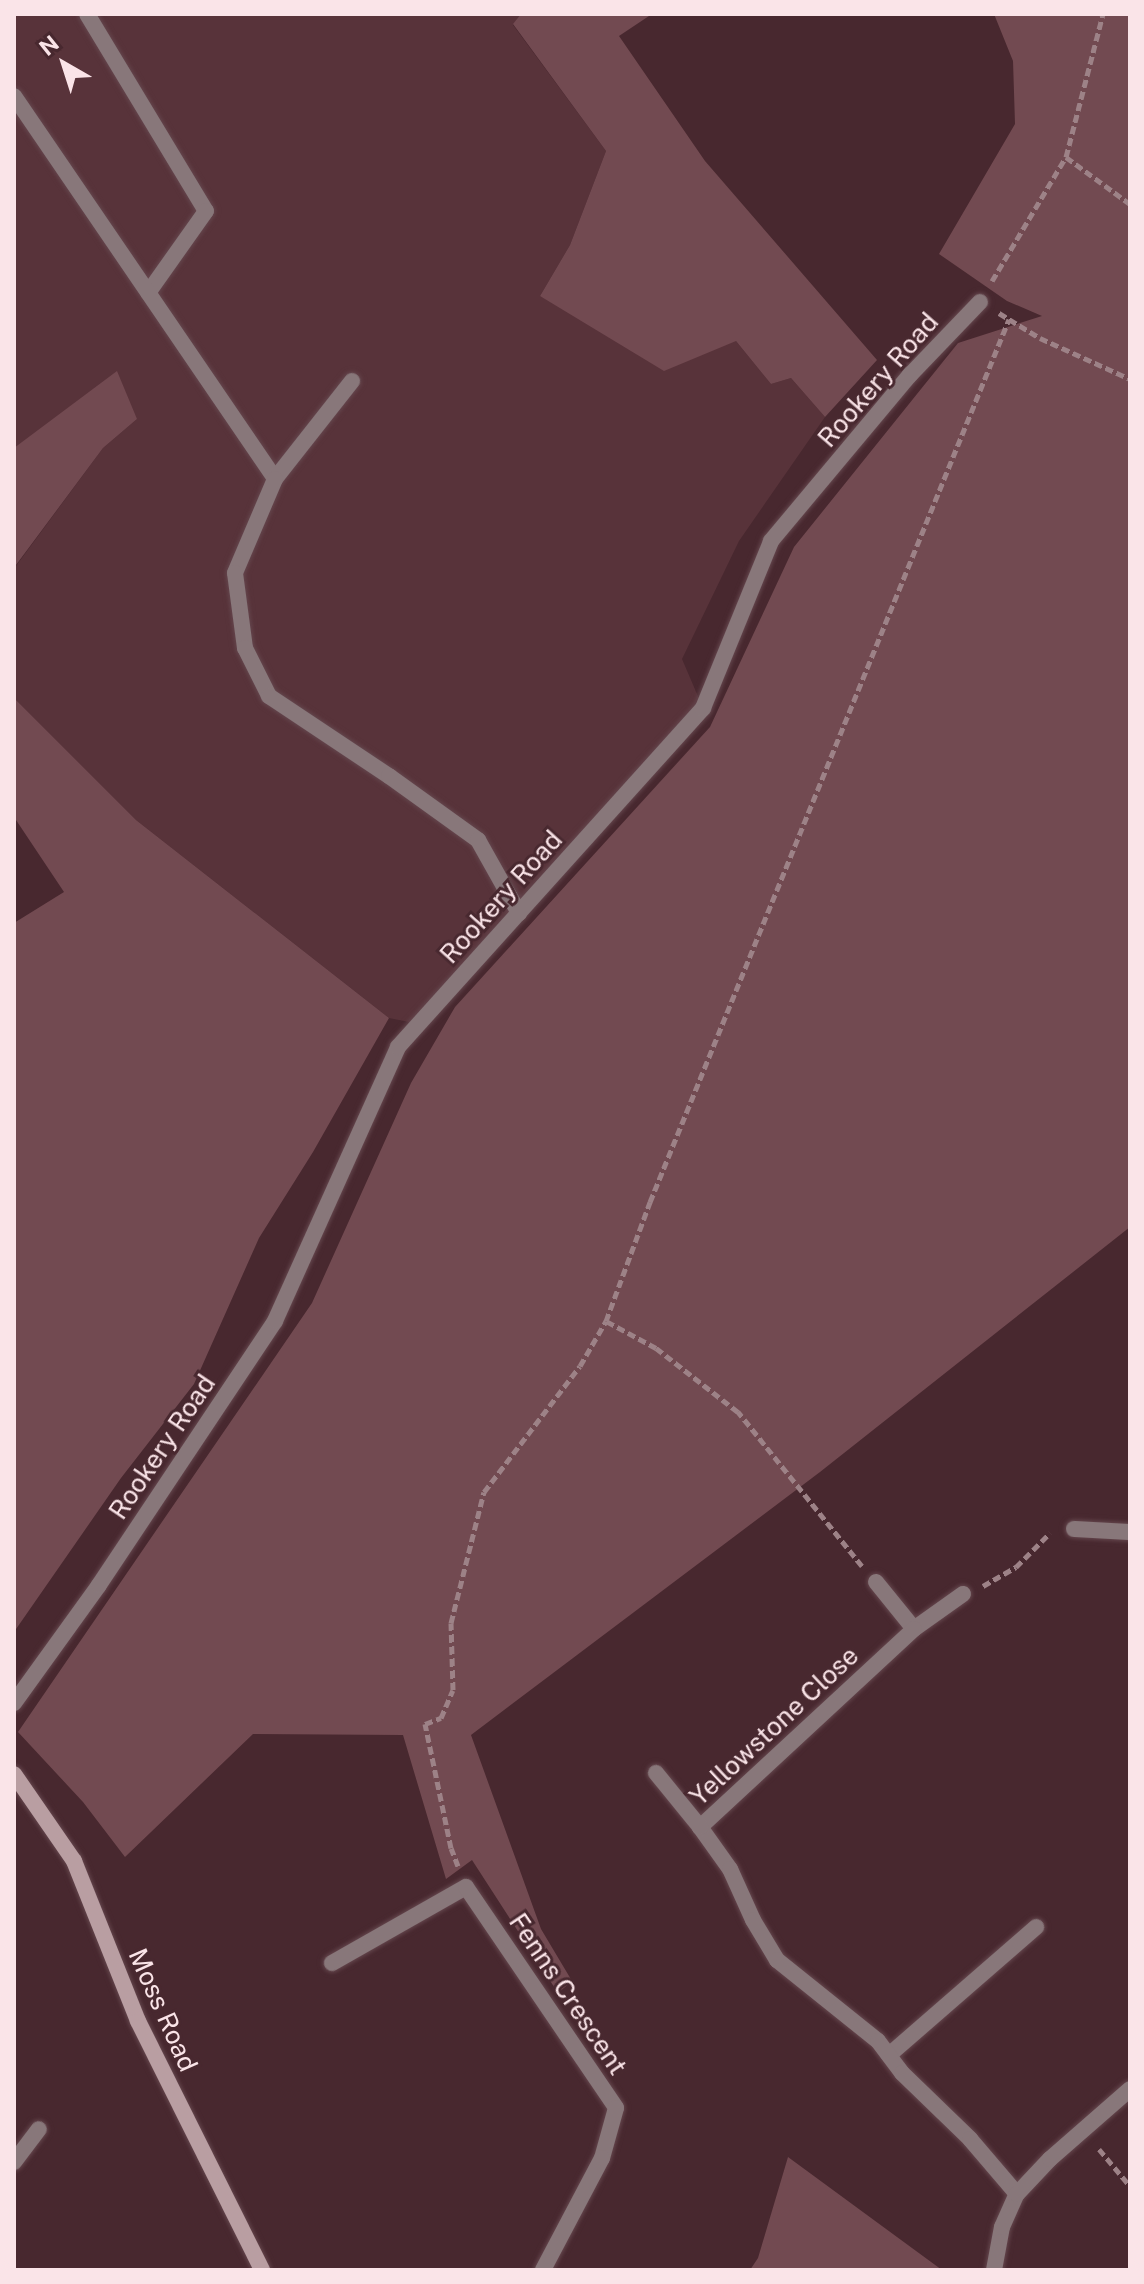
<!DOCTYPE html>
<style>
body{margin:0}
#map{position:relative;width:1144px;height:2284px;overflow:hidden;background:#48282f;font-family:"Public Sans",sans-serif}
div>[style]{position:absolute}
.built>*{inset:0;background:#58333a}
.green>*{inset:0;background:#724a51}
.path>*{height:5px;margin-top:-2.5px;transform-origin:0;background:repeating-linear-gradient(90deg,#9d8287 0 8px,transparent 0 12px)}
.roads{filter:drop-shadow(0 0 2px #64464d) drop-shadow(0 0 2px #64464d)}
.lane>*{height:16px;margin:-8px;padding:0 8px;transform-origin:8px;border-radius:8px;background:#88777a}
.street>*{height:16px;margin:-8px;padding:0 8px;transform-origin:8px;border-radius:8px;background:#88777a}
.secondary>*{height:16px;margin:-8px;padding:0 8px;transform-origin:8px;border-radius:8px;background:#b99ea2}
span{translate:-50% -50%;white-space:nowrap;text-align:center;line-height:1.15;-webkit-text-stroke:6px #48282f;paint-order:stroke}
.street-label{font-size:26px;color:#fae4e8}
.frame{position:absolute;inset:0;border:16px solid #fae4e8;pointer-events:none}
.north{position:absolute;left:24px;top:24px;width:80px;height:80px;-webkit-text-stroke:6px #48282f;paint-order:stroke;rotate:321deg;font-size:22px;font-weight:700;line-height:32px;text-align:center;color:#fae4e8}
.north::after{content:'';display:block;margin:auto;width:28px;height:36px;background:#fae4e8;clip-path:polygon(50% 0,100% 100%,50% 72%,0 100%)}
</style>
<div id="map">
<div class="built">
<i style="clip-path:polygon(14px 14px,521px 14px,513px 25px,606px 151px,570px 245px,540px 296px,736px 341px,771px 384px,791px 378px,825px 417px,739px 541px,682px 659px,703px 708px,419px 1024px,389px 1018px,136px 820px,14px 698px,16px 566px,103px 448px,137px 419px,14px 448px)"></i>
</div>
<div class="green">
<i style="clip-path:polygon(521px 14px,652px 14px,619px 36px,705px 161px,877px 360px,825px 417px,791px 378px,771px 384px,736px 341px,664px 371px,540px 296px,570px 245px,606px 151px,513px 24px)"></i>
<i style="clip-path:polygon(994px 14px,1130px 14px,1130px 1227px,820px 1472px,471px 1735px,541px 1929px,572px 1981px,558px 1993px,472px 1860px,446px 1879px,403px 1735px,253px 1734px,125px 1857px,83px 1802px,18px 1732px,312px 1303px,411px 1083px,455px 1007px,710px 727px,794px 547px,958px 343px,1042px 316px,1007px 301px,939px 254px,1015px 124px,1013px 61px)"></i>
<i style="clip-path:polygon(117px 371px,137px 419px,103px 448px,16px 565px,14px 581px,14px 448px)"></i>
<i style="clip-path:polygon(14px 698px,136px 820px,389px 1018px,313px 1152px,259px 1238px,194px 1384px,121px 1478px,14px 1632px,14px 923px,64px 892px,14px 817px)"></i>
<i style="clip-path:polygon(788px 2157px,882px 2226px,942px 2270px,750px 2270px,758px 2258px)"></i>
</div>
<div class="path">
<i style="left:1066px;top:157px;width:79px;rotate:36.3deg"></i>
<i style="left:992px;top:281px;width:144px;rotate:-59.2deg"></i>
<i style="left:1066px;top:157px;width:148px;rotate:-75.5deg"></i>
<i style="left:999px;top:313px;width:48px;rotate:31.4deg"></i>
<i style="left:1040px;top:338px;width:99px;rotate:24.5deg"></i>
<i style="left:862px;top:1566px;width:198px;rotate:-128.8deg"></i>
<i style="left:738px;top:1412px;width:104px;rotate:-142deg"></i>
<i style="left:656px;top:1348px;width:57px;rotate:-151.6deg"></i>
<i style="left:606px;top:1321px;width:127px;rotate:-69.7deg"></i>
<i style="left:650px;top:1202px;width:953px;rotate:-67.87deg"></i>
<i style="left:983px;top:1586px;width:38px;rotate:-30deg"></i>
<i style="left:1016px;top:1567px;width:48px;rotate:-45deg"></i>
<i style="left:458px;top:1866px;width:19px;rotate:-111deg"></i>
<i style="left:451px;top:1848px;width:127px;rotate:-101.8deg"></i>
<i style="left:425px;top:1724px;width:17px;rotate:-21deg"></i>
<i style="left:441px;top:1718px;width:30px;rotate:-67deg"></i>
<i style="left:453px;top:1690px;width:67px;rotate:-91.7deg"></i>
<i style="left:451px;top:1623px;width:135px;rotate:-75.9deg"></i>
<i style="left:484px;top:1492px;width:158px;rotate:-52.7deg"></i>
<i style="left:580px;top:1366px;width:52px;rotate:-60deg"></i>
<i style="left:1099px;top:2149px;width:48px;rotate:50deg"></i>
</div>
<div class="roads">
<div class="lane">
<i style="left:87px;top:14px;width:230px;rotate:58.9deg"></i>
<i style="left:206px;top:211px;width:100px;rotate:125.3deg"></i>
<i style="left:14px;top:96px;width:463px;rotate:55.7deg"></i>
<i style="left:352px;top:381px;width:125px;rotate:128.2deg"></i>
<i style="left:275px;top:479px;width:102px;rotate:113.1deg"></i>
<i style="left:235px;top:573px;width:76px;rotate:82.4deg"></i>
<i style="left:245px;top:648px;width:54px;rotate:63.4deg"></i>
<i style="left:269px;top:696px;width:144px;rotate:33.7deg"></i>
<i style="left:389px;top:776px;width:110px;rotate:35.7deg"></i>
<i style="left:478px;top:840px;width:84px;rotate:60.7deg"></i>
<i style="left:889px;top:2055px;width:195px;rotate:-41deg"></i>
<i style="left:14px;top:2162px;width:41px;rotate:-52.9deg"></i>
</div>
<div class="street">
<i style="left:1074px;top:1529px;width:56px;rotate:3.1deg"></i>
<i style="left:876px;top:1582px;width:60px;rotate:51deg"></i>
<i style="left:963px;top:1594px;width:60px;rotate:144.5deg"></i>
<i style="left:914px;top:1629px;width:292px;rotate:137.2deg"></i>
<i style="left:700px;top:1827px;width:52px;rotate:54.5deg"></i>
<i style="left:730px;top:1869px;width:56px;rotate:65.7deg"></i>
<i style="left:753px;top:1920px;width:47px;rotate:59deg"></i>
<i style="left:777px;top:1960px;width:129px;rotate:38.7deg"></i>
<i style="left:878px;top:2041px;width:40px;rotate:53deg"></i>
<i style="left:902px;top:2073px;width:95px;rotate:44.1deg"></i>
<i style="left:970px;top:2139px;width:72px;rotate:49.5deg"></i>
<i style="left:14px;top:1703px;width:145px;rotate:-54.2deg"></i>
<i style="left:99px;top:1585px;width:317px;rotate:-56.3deg"></i>
<i style="left:275px;top:1321px;width:300px;rotate:-65.8deg"></i>
<i style="left:398px;top:1047px;width:456px;rotate:-48deg"></i>
<i style="left:703px;top:708px;width:180px;rotate:-67.8deg"></i>
<i style="left:771px;top:541px;width:217px;rotate:-50.1deg"></i>
<i style="left:910px;top:375px;width:101px;rotate:-46.2deg"></i>
<i style="left:656px;top:1773px;width:70px;rotate:50.8deg"></i>
<i style="left:332px;top:1963px;width:154px;rotate:-29.6deg"></i>
<i style="left:466px;top:1887px;width:267px;rotate:55.8deg"></i>
<i style="left:616px;top:2108px;width:52px;rotate:105.6deg"></i>
<i style="left:602px;top:2158px;width:127px;rotate:117.8deg"></i>
<i style="left:994px;top:2270px;width:44px;rotate:-79.5deg"></i>
<i style="left:1002px;top:2227px;width:36px;rotate:-66deg"></i>
<i style="left:1017px;top:2194px;width:48px;rotate:-46.7deg"></i>
<i style="left:1050px;top:2159px;width:106px;rotate:-41.2deg"></i>
</div>
<div class="secondary">
<i style="left:14px;top:1774px;width:106px;rotate:55.4deg"></i>
<i style="left:74px;top:1861px;width:172px;rotate:68.2deg"></i>
<i style="left:138px;top:2021px;width:278px;rotate:63.5deg"></i>
</div>
</div>
<div class="street-label">
<span style="left:878px;top:380px;rotate:-49deg">Rookery Road</span>
<span style="left:501px;top:897px;rotate:-48deg">Rookery Road</span>
<span style="left:162px;top:1447px;rotate:-56deg">Rookery Road</span>
<span style="left:774px;top:1726px;rotate:-43deg">Yellowstone Close</span>
<span style="left:568px;top:1994px;rotate:56deg">Fenns Crescent</span>
<span style="left:163px;top:2010px;rotate:66deg">Moss Road</span>
</div>
<div class="frame"></div>
<div class="north">N</div>
</div>
